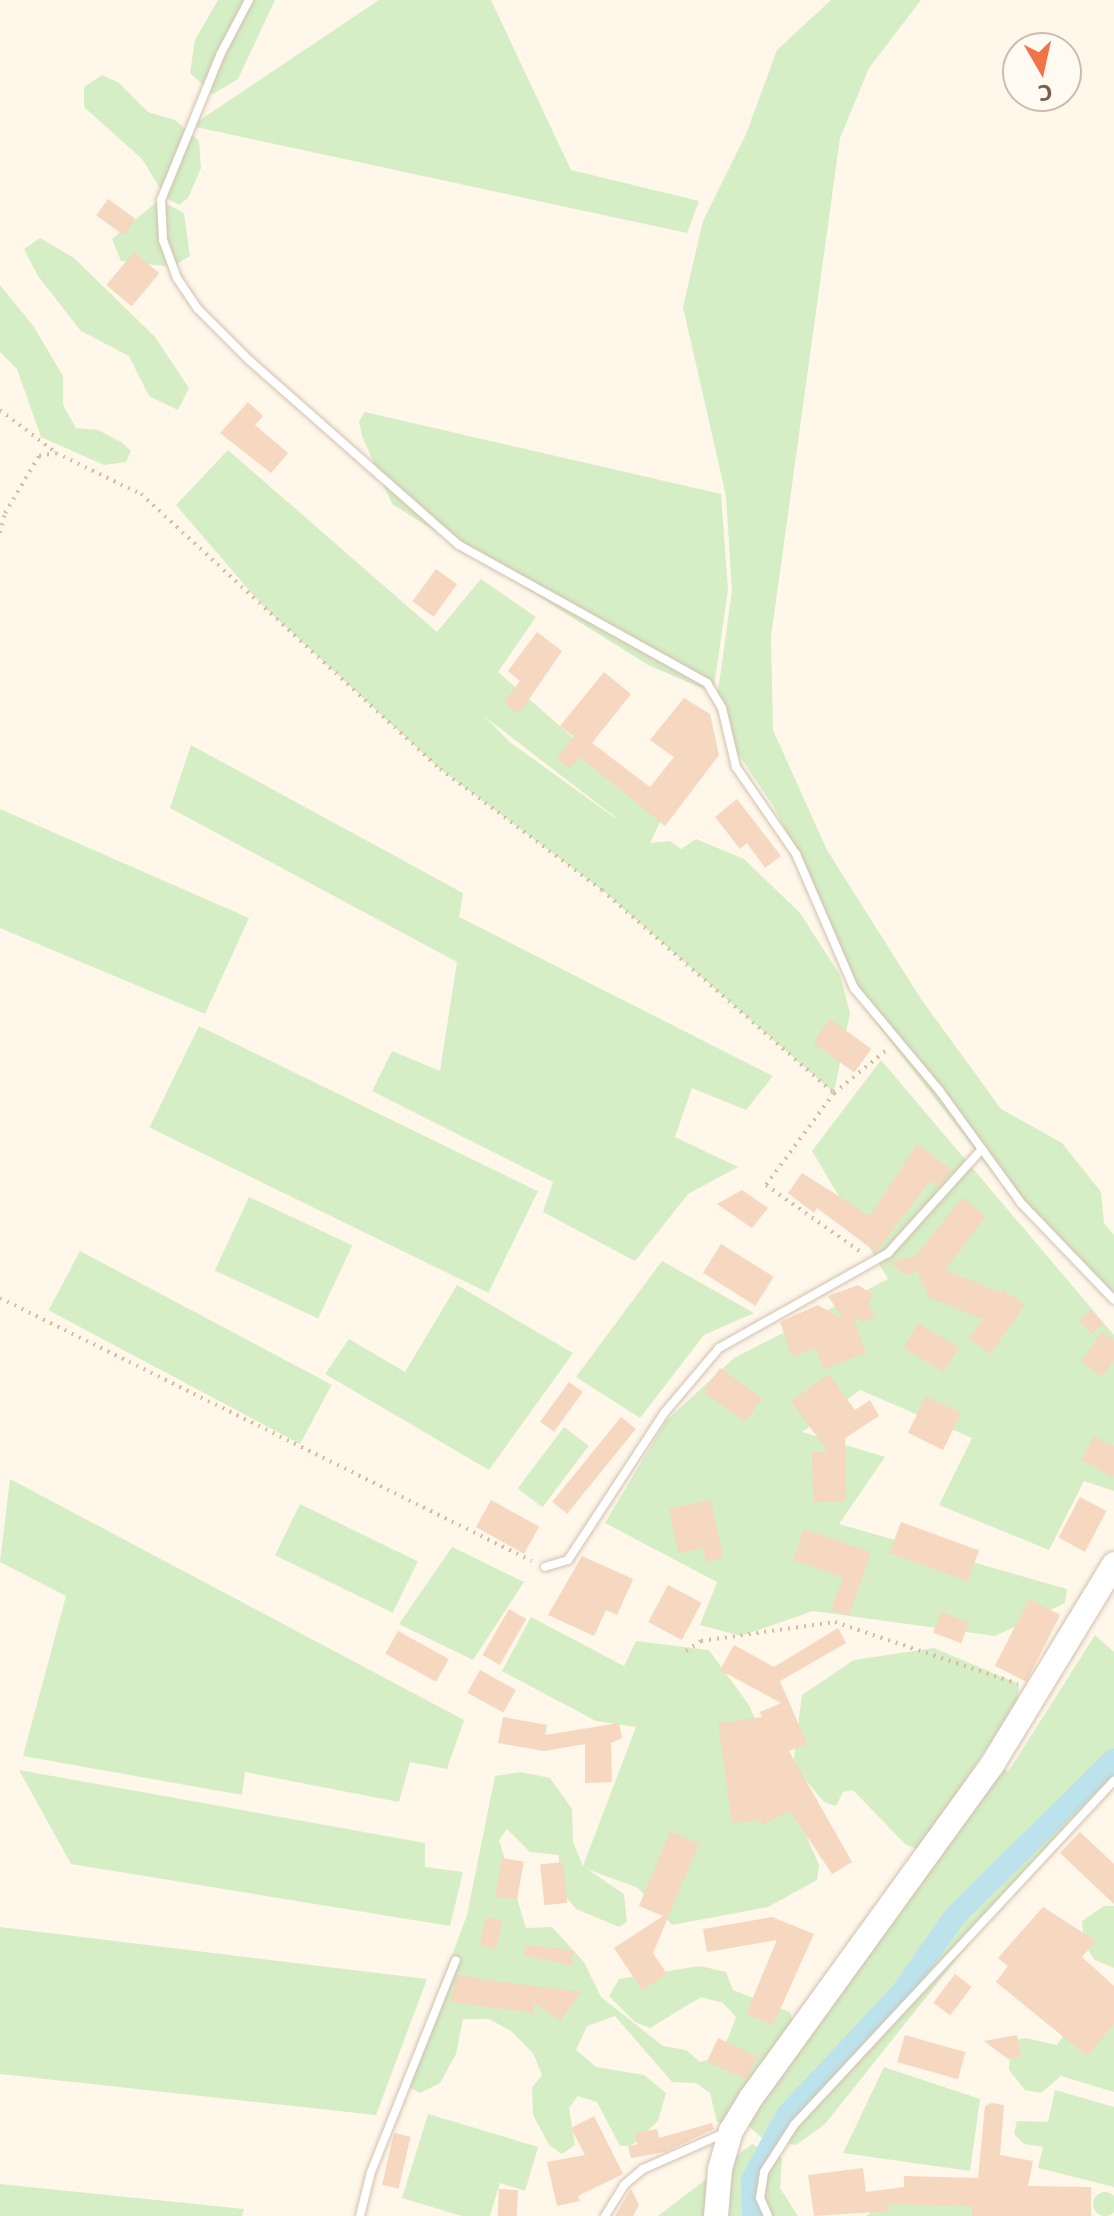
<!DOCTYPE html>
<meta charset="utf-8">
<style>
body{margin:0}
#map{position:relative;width:1114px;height:2216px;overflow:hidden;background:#fef7ea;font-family:"Noto Sans",sans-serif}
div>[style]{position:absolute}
.green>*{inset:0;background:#d5eec6;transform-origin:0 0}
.round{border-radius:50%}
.canal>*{height:22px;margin:-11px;padding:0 11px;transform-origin:11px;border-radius:11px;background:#bce2eb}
.building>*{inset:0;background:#f6d7bf;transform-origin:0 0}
.path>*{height:4px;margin-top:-2px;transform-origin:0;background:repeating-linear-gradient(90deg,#dcbaa1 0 2px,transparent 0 8px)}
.roads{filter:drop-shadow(0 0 2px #d3c0ae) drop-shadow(0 0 2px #d3c0ae)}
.lane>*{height:8px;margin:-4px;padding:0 4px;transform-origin:4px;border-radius:4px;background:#fff}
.secondary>*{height:24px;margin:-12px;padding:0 12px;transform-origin:12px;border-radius:12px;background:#fff}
span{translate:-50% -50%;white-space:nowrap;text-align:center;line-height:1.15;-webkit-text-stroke:6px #fffbf3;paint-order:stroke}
.north{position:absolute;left:1002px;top:32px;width:80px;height:80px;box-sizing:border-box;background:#fffbf3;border:2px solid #cbbcaf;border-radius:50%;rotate:171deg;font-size:22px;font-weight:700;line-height:32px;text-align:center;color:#7d5e4a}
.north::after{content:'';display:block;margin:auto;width:28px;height:36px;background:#f17347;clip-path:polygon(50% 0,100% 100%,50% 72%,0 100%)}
</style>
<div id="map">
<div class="green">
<i style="clip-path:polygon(218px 0,275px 0,238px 79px,213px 94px,190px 73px,195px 40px)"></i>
<i style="clip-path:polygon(379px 0,491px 0,571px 170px,699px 201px,687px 233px,191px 126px)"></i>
<i style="clip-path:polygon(831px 0,921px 0,869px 68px,840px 138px,771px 637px,773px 730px,827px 850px,921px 999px,1001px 1109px,1062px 1143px,1101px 1192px,1104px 1223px,1114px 1235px,1114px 1302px,997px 1178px,863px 1006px,815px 889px,774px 807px,737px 752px,717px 699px,732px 591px,726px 496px,683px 307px,703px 221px,746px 134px,777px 50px)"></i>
<i style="clip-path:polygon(102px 75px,119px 83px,148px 112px,175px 120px,199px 141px,201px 168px,188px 198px,179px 205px,166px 198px,142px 159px,84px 107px,84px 87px)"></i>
<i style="clip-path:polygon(159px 200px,184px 213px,190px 256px,172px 267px,121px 261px,112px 239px)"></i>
<i style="clip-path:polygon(40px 238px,74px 258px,155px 337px,189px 388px,178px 410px,149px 396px,129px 356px,81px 331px,38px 276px,24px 249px)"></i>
<i style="clip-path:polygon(0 285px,34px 327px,63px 376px,63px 405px,76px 428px,98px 430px,121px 442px,131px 451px,126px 462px,104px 465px,41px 437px,17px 369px,0 352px)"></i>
<i style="clip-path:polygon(365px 412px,721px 494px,728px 590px,713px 693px,648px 665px,392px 504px,362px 436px,359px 421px)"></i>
<i style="clip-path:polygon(evenodd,228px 450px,437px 632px,481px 579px,536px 617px,498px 672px,663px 816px,650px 843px,670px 841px,681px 849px,696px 839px,744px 859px,800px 913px,840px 975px,850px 1013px,834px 1093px,602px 890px,440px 769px,261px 604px,176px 505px,228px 450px,484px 716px,615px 817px,615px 818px,511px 743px,484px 716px)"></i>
<i style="clip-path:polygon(191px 745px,463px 893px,459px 917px,773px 1076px,746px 1110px,692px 1088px,675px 1137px,738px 1167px,688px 1194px,635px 1261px,543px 1212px,553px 1182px,372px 1091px,392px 1051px,440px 1071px,457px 962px,170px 808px)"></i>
<i style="clip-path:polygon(0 809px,249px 918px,205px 1014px,0 928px)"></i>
<i style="left:199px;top:1026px;width:377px;height:113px;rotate:26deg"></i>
<i style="clip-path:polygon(881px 1060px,1114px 1335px,1114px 1491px,1084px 1481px,1049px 1550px,939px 1505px,972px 1438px,860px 1390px,802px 1432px,885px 1457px,839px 1524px,1067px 1589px,1065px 1603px,995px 1636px,813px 1611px,741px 1636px,700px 1625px,717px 1582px,605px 1523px,666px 1421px,734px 1358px,888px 1279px,812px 1151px)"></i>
<i style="left:249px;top:1197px;width:114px;height:81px;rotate:25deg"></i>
<i style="left:80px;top:1251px;width:285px;height:67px;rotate:28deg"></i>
<i style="clip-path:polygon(662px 1261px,754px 1313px,704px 1335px,640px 1418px,576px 1377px)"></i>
<i style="clip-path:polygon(457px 1285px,573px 1353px,489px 1470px,325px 1374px,349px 1339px,405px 1372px)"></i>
<i style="left:564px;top:1427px;width:31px;height:77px;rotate:37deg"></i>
<i style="clip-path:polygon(10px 1479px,464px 1720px,447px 1769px,410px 1762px,399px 1802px,245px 1772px,242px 1795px,23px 1756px,66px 1596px,0 1562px)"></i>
<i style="left:300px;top:1504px;width:131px;height:57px;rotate:26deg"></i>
<i style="clip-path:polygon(452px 1547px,524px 1582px,473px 1660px,399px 1624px)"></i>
<i style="clip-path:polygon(531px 1617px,624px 1666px,636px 1641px,709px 1650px,749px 1705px,819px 1865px,817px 1880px,768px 1907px,672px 1925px,638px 1888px,587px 1869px,624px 1894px,627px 1922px,619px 1927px,576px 1909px,558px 1887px,559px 1855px,530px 1852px,507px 1829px,499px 1840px,526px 1928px,552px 1927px,584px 1962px,601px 1997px,663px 2046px,686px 2050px,700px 2062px,721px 2056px,736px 2017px,723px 2003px,701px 1997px,650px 2028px,635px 2022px,609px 1996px,619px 1979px,700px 1966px,726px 1972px,733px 1990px,790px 2012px,794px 2027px,732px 2124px,717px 2122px,710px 2093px,696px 2083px,672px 2082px,615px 2016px,587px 2026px,576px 2050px,596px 2067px,644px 2075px,666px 2093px,658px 2121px,631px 2146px,620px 2146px,597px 2102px,578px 2096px,569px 2108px,575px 2145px,562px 2154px,549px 2145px,533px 2115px,532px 2088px,542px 2075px,533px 2053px,511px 2031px,489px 2019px,463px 2019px,456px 2054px,440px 2083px,420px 2093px,404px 2084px,467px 1915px,495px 1776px,521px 1772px,550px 1778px,572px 1809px,573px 1842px,583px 1866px,636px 1727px,596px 1721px,502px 1671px)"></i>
<i style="clip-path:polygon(1095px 1635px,1114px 1652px,1114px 1787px,971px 1941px,825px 2124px,796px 2145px,762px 2138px,746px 2124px,998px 1763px,1008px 1772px)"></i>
<i style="clip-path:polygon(934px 1648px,1019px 1684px,1018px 1701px,919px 1850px,905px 1844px,853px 1790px,843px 1792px,836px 1806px,824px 1802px,793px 1765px,802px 1695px,854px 1660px)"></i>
<i style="clip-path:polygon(19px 1770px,425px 1843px,425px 1867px,463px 1872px,450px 1926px,71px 1864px)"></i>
<i style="clip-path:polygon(1104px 1906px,1114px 1906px,1114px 1968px,1095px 1960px,1084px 1944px,1082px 1921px)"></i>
<i style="clip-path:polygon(0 1927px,427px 1979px,376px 2115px,0 2074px)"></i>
<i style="clip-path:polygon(1088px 1999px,1114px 2021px,1114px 2092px,1061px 2076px,1041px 2093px,1025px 2090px,1009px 2070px,1010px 2041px,1026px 2038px,1057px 2045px)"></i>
<i style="clip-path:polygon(884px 2067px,980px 2099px,970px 2171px,843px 2153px)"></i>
<i style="clip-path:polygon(1055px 2090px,1114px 2107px,1114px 2187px,1038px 2168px,1043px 2147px,1024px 2144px,1014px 2134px,1017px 2121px,1048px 2122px)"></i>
<i style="clip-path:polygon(428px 2114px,538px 2147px,525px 2191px,500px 2183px,490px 2216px,462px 2216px,402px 2198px)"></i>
<i style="clip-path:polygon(752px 2144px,782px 2158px,780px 2188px,798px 2216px,658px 2216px)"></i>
<i style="clip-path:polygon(0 2184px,244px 2209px,242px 2216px,0 2216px)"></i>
<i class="round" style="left:1093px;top:2192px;width:24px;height:24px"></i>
<i style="clip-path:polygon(964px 2195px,979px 2216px,866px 2216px,881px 2205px)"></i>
</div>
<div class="canal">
<i style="left:753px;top:2216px;width:36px;rotate:-92deg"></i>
<i style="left:752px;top:2180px;width:74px;rotate:-61.7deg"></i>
<i style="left:787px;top:2115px;width:168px;rotate:-46.9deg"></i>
<i style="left:902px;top:1992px;width:93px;rotate:-55.1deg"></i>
<i style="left:955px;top:1916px;width:223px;rotate:-44.6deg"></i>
</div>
<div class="building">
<i style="left:108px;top:199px;width:34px;height:20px;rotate:36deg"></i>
<i style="left:134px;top:252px;width:33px;height:43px;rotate:40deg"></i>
<i style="clip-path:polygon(248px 402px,263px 416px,255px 425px,288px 453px,271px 473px,220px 433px)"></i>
<i style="left:436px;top:569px;width:26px;height:40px;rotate:36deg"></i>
<i style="clip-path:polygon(537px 632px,562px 651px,519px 714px,504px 702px,520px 681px,508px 671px)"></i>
<i style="clip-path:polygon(604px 672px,631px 694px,592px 743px,650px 787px,674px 757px,650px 740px,684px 698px,710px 714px,719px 755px,665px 826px,580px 757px,570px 769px,557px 758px,574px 737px,560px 726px)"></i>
<i style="clip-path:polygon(737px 799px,781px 856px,765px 868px,747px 843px,740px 849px,715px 817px)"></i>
<i style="left:830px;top:1019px;width:51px;height:29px;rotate:36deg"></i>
<i style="clip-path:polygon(917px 1144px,952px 1170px,938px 1187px,930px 1181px,876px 1252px,817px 1208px,814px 1213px,788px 1193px,802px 1173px,870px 1216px)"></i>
<i style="clip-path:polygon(742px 1190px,768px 1208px,752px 1228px,717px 1204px)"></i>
<i style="clip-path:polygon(962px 1197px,986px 1216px,945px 1270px,1002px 1293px,1004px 1290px,1025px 1305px,990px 1354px,969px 1338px,983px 1319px,928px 1297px,918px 1271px,908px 1276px,890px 1263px,917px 1255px)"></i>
<i style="left:721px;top:1244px;width:62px;height:34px;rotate:32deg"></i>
<i style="clip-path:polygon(858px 1285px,875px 1296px,868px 1300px,874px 1318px,863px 1322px,853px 1316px,866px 1353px,823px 1369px,816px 1348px,792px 1357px,780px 1322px,818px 1305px,844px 1320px,828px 1296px)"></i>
<i style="left:1091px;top:1310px;width:18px;height:16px;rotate:47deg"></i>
<i style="left:919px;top:1323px;width:47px;height:29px;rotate:32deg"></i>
<i style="clip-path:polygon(1102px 1332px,1114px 1340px,1114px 1360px,1102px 1377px,1081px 1361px)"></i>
<i style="left:720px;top:1368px;width:52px;height:29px;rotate:36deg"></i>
<i style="clip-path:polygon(829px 1374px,855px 1410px,870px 1400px,879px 1416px,845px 1438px,846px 1501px,813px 1502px,812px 1452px,828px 1452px,791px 1401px)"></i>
<i style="left:569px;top:1382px;width:17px;height:49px;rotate:36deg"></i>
<i style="left:926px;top:1396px;width:39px;height:41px;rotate:26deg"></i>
<i style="left:621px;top:1417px;width:19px;height:109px;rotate:39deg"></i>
<i style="clip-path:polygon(1094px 1436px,1114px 1447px,1114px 1478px,1081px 1460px)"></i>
<i style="left:1080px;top:1497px;width:30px;height:46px;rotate:28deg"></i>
<i style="left:491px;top:1500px;width:55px;height:31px;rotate:29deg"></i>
<i style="clip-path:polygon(711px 1500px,723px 1558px,706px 1562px,703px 1548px,678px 1553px,669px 1509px)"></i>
<i style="left:901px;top:1522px;width:83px;height:33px;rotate:20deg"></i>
<i style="clip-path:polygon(804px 1529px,871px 1552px,849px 1616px,831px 1610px,843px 1577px,793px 1560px)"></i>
<i style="clip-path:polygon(582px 1556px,633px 1579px,617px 1615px,606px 1610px,594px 1636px,548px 1615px)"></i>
<i style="left:668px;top:1585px;width:38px;height:42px;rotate:28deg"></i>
<i style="left:1029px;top:1599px;width:35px;height:75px;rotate:27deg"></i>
<i style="left:509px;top:1609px;width:20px;height:53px;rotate:30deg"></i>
<i style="left:941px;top:1612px;width:30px;height:22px;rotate:21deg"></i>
<i style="clip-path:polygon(838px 1628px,846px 1643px,780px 1681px,807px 1744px,789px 1751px,852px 1862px,832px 1874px,790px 1811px,762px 1825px,760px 1820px,732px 1823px,718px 1723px,762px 1717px,760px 1712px,781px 1703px,720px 1670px,734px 1645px,774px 1667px)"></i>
<i style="left:398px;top:1631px;width:58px;height:26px;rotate:29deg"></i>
<i style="left:480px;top:1670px;width:41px;height:26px;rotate:29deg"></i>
<i style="clip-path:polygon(503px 1717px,547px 1725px,545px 1735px,619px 1723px,622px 1738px,611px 1743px,612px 1782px,585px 1783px,585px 1744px,544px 1751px,498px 1743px)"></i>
<i style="clip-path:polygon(670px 1831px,699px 1844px,653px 1953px,667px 1974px,642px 1990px,614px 1948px,663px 1916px,639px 1906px)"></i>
<i style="clip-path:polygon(1080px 1832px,1114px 1864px,1114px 1904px,1060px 1853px)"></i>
<i style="left:502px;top:1858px;width:22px;height:39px;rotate:10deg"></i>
<i style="left:563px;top:1862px;width:41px;height:23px;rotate:84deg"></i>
<i style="clip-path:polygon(1043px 1907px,1096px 1941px,1082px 1957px,1114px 1986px,1114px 2024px,1087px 2056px,996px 1982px,1008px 1966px,998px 1958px)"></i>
<i style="left:486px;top:1917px;width:17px;height:29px;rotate:13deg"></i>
<i style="clip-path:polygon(772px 1917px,814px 1934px,773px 2025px,746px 2014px,777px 1940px,707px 1952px,703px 1929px)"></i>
<i style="clip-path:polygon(526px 1945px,573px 1950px,572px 1966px,524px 1955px)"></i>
<i style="left:955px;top:1974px;width:21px;height:36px;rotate:37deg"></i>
<i style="clip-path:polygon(457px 1975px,482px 1979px,581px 1992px,560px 2021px,534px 2003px,533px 2013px,450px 2002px)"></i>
<i style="left:905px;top:2035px;width:63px;height:28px;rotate:16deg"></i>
<i style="clip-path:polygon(1017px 2035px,1021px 2057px,1008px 2059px,984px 2041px)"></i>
<i style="left:718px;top:2038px;width:43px;height:26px;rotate:25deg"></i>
<i style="clip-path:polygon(992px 2103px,1004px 2105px,1000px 2155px,1033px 2161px,1028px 2186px,1091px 2187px,1091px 2216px,972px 2216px,972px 2206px,889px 2204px,889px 2211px,814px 2216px,808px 2175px,863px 2168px,866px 2192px,904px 2187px,904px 2176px,978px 2178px,985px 2106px)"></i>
<i style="clip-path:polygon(594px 2116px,623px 2174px,578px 2196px,580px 2201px,557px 2206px,547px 2162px,585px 2155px,571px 2128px)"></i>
<i style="clip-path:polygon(712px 2123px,714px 2129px,665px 2152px,631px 2158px,628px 2147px,637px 2144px,635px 2133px,657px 2129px,659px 2138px)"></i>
<i style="left:394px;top:2133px;width:17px;height:53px;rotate:13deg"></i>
<i style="left:499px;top:2189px;width:19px;height:27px;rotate:3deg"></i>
<i style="clip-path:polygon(631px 2189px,639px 2205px,633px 2216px,615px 2216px)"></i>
</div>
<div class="path">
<i style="left:0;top:410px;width:69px;rotate:37.4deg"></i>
<i style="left:0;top:533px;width:21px;rotate:-76deg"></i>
<i style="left:5px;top:513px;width:66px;rotate:-59.2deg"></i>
<i style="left:39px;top:456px;width:17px;rotate:-10deg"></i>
<i style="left:56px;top:453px;width:94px;rotate:25.8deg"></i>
<i style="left:141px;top:494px;width:406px;rotate:42.6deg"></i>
<i style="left:440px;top:769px;width:202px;rotate:36.8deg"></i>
<i style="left:602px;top:890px;width:308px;rotate:41.2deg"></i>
<i style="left:834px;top:1093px;width:114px;rotate:126.5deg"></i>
<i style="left:766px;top:1185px;width:118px;rotate:35.3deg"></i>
<i style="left:834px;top:1093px;width:71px;rotate:-39.3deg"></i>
<i style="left:0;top:1298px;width:593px;rotate:26.31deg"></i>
<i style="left:686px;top:1651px;width:18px;rotate:-34deg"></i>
<i style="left:701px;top:1641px;width:135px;rotate:-8.1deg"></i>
<i style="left:835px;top:1622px;width:193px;rotate:18.7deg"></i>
</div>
<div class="roads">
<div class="lane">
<i style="left:249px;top:0;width:60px;rotate:117.8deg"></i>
<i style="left:221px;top:53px;width:159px;rotate:112.2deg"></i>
<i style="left:161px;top:200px;width:40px;rotate:87.1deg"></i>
<i style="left:163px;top:240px;width:40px;rotate:69.8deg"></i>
<i style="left:177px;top:278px;width:37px;rotate:56deg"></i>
<i style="left:198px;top:309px;width:74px;rotate:45deg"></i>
<i style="left:250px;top:361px;width:278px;rotate:41.4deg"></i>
<i style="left:459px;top:545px;width:284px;rotate:29.1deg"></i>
<i style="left:707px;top:683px;width:29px;rotate:59deg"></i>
<i style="left:722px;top:708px;width:61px;rotate:76.7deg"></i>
<i style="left:736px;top:767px;width:106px;rotate:55.4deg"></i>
<i style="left:796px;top:854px;width:146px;rotate:66.6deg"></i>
<i style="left:854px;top:988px;width:133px;rotate:50.2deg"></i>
<i style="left:939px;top:1090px;width:140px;rotate:54deg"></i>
<i style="left:1021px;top:1203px;width:134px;rotate:46.2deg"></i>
<i style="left:545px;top:1567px;width:24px;rotate:-17deg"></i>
<i style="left:568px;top:1560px;width:177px;rotate:-56.8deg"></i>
<i style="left:665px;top:1412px;width:84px;rotate:-49.8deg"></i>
<i style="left:719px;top:1348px;width:194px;rotate:-29.3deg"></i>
<i style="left:888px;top:1253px;width:140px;rotate:-47.9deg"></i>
<i style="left:360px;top:2216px;width:45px;rotate:-76deg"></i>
<i style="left:371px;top:2172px;width:228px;rotate:-68.2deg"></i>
<i style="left:605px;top:2216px;width:36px;rotate:-58deg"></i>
<i style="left:624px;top:2185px;width:25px;rotate:-40deg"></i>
<i style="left:643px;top:2169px;width:92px;rotate:-23.8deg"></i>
<i style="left:768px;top:2216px;width:20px;rotate:-114deg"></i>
<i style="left:760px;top:2198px;width:26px;rotate:-81deg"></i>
<i style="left:764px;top:2172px;width:56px;rotate:-57.4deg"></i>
<i style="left:794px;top:2125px;width:470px;rotate:-47.1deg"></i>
</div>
<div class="secondary">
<i style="left:716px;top:2216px;width:47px;rotate:-85.1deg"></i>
<i style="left:720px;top:2169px;width:40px;rotate:-74deg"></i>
<i style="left:731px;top:2131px;width:39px;rotate:-59deg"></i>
<i style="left:751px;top:2098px;width:411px;rotate:-54.1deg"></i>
<i style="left:992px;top:1765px;width:235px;rotate:-58.7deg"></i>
</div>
</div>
<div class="north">С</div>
</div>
